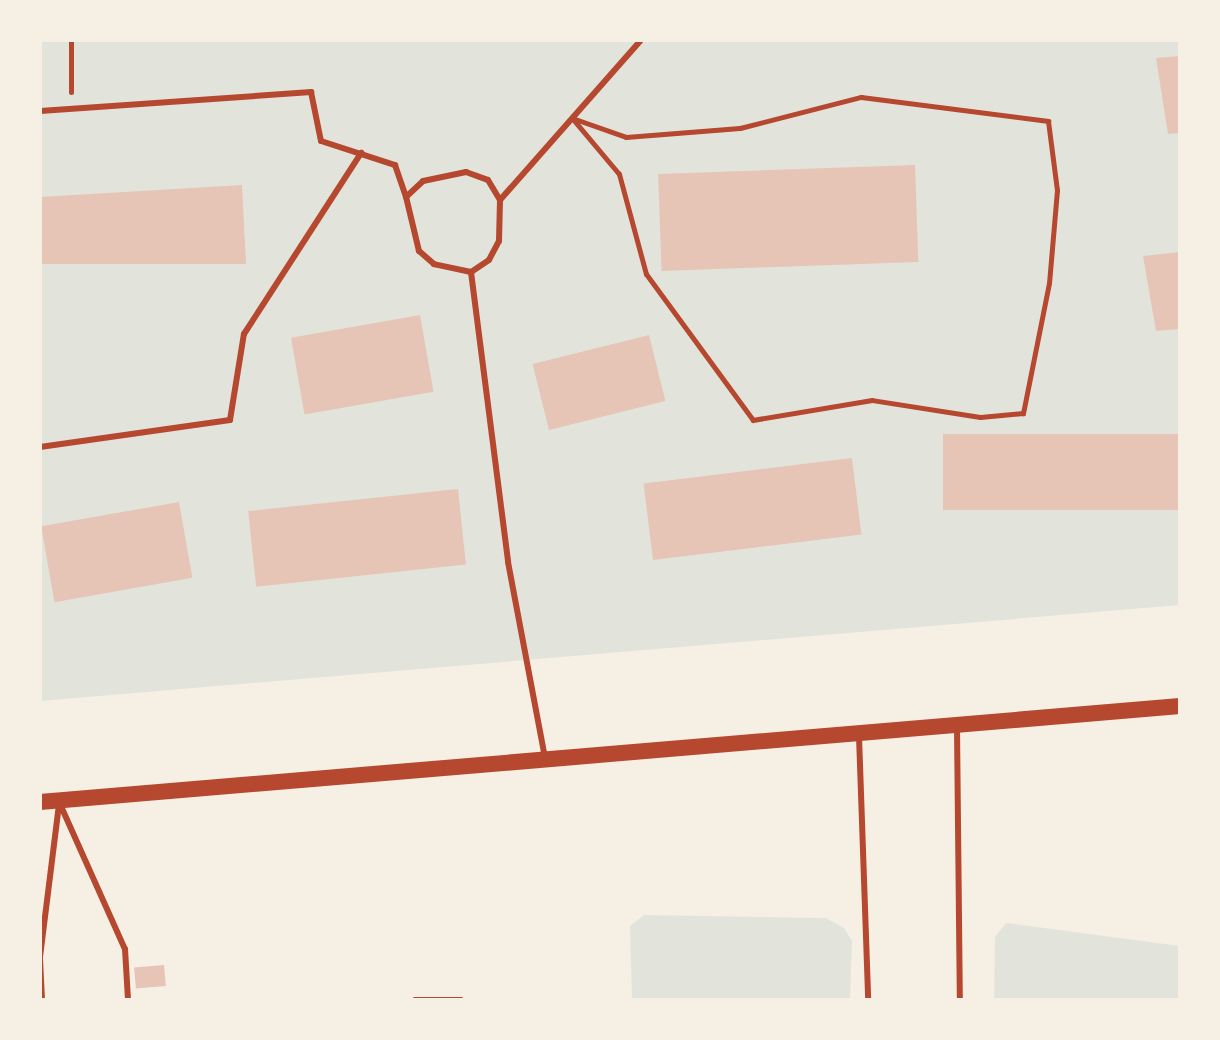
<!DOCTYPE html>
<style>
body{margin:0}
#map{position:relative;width:1220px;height:1040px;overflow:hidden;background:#f6efe4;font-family:"Asap Condensed",sans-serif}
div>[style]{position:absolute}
.green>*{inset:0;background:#e2e4dc}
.building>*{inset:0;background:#e6c5b7;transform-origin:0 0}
.path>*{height:5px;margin:-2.5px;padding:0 2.5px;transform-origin:2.5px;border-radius:2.5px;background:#b5482f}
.service>*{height:6px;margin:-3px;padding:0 3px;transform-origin:3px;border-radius:3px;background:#b5482f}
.secondary>*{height:16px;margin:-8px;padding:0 8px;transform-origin:8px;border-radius:8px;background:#b5482f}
span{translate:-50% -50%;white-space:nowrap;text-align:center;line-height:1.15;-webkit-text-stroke:8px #f6efe4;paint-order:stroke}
.frame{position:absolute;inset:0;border:42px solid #f6efe4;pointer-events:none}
</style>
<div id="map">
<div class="green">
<i style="clip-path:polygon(40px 40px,1180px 40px,1180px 605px,40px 701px)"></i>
<i style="clip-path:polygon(644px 915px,826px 918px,844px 928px,852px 941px,850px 1000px,632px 1000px,630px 926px)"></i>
<i style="clip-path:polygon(1006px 923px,1180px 946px,1180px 1000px,994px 1000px,995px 937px)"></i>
</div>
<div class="building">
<i style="clip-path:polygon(1180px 56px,1180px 133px,1168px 134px,1156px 58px)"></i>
<i style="left:915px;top:165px;width:97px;height:257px;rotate:88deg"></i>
<i style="clip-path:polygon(242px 185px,246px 264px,40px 264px,40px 197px)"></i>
<i style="clip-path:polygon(1180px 252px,1180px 329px,1156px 331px,1143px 256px)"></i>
<i style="left:420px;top:315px;width:78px;height:131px;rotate:80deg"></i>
<i style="left:649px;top:335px;width:68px;height:120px;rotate:76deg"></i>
<i style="left:1180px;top:434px;width:76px;height:237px;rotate:90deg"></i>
<i style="left:852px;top:458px;width:77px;height:210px;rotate:83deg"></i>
<i style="left:458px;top:489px;width:76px;height:211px;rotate:84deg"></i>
<i style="left:179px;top:502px;width:77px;height:140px;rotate:80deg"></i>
<i style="left:164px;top:965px;width:21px;height:30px;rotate:85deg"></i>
</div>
<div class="path">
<i style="left:71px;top:92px;width:52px;rotate:-90deg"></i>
<i style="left:861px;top:97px;width:189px;rotate:7.3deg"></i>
<i style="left:1048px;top:121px;width:70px;rotate:82.6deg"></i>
<i style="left:1057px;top:190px;width:93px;rotate:94.9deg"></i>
<i style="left:1049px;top:283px;width:133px;rotate:101.3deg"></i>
<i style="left:1023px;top:413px;width:43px;rotate:174.7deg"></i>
<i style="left:980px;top:417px;width:109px;rotate:-171.1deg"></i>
<i style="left:872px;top:400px;width:121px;rotate:170.5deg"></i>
<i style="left:753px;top:420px;width:181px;rotate:-126.2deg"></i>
<i style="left:646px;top:274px;width:104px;rotate:-105.1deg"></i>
<i style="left:619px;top:174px;width:73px;rotate:-130deg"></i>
<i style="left:572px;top:118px;width:57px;rotate:19.4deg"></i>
<i style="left:626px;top:137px;width:114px;rotate:-4.5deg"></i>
<i style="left:740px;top:128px;width:125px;rotate:-14.4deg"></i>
</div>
<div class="service">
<i style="left:40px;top:111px;width:272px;rotate:-4deg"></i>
<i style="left:311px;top:92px;width:50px;rotate:78.5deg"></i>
<i style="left:321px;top:141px;width:78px;rotate:18deg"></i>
<i style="left:395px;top:165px;width:34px;rotate:71deg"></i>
<i style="left:500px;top:200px;width:213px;rotate:-48.6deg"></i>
<i style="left:471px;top:272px;width:38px;rotate:-168deg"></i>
<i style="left:434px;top:264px;width:20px;rotate:-139deg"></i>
<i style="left:419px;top:251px;width:56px;rotate:-103.5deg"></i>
<i style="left:406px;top:197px;width:23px;rotate:-43deg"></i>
<i style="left:423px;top:181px;width:44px;rotate:-11.8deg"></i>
<i style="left:466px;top:172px;width:23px;rotate:20deg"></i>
<i style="left:488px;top:180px;width:23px;rotate:59deg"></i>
<i style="left:500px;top:200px;width:41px;rotate:91.4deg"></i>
<i style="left:499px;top:241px;width:21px;rotate:118deg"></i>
<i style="left:489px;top:260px;width:22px;rotate:146deg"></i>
<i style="left:471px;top:272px;width:292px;rotate:82.7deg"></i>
<i style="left:508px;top:562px;width:198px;rotate:79.3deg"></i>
<i style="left:40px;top:447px;width:192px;rotate:-8.1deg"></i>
<i style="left:230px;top:420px;width:87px;rotate:-80.8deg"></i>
<i style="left:244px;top:334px;width:216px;rotate:-57.1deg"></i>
<i style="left:957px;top:728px;width:272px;rotate:89.4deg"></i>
<i style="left:859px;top:736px;width:264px;rotate:88deg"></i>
<i style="left:60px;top:804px;width:159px;rotate:65.9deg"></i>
<i style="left:125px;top:949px;width:51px;rotate:86.6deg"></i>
<i style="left:40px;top:957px;width:154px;rotate:-82.9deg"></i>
<i style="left:40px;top:959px;width:41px;rotate:87.2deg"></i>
<i style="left:415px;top:1000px;width:46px"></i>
</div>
<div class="secondary">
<i style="left:40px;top:802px;width:1144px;rotate:-4.81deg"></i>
</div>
<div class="frame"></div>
</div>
